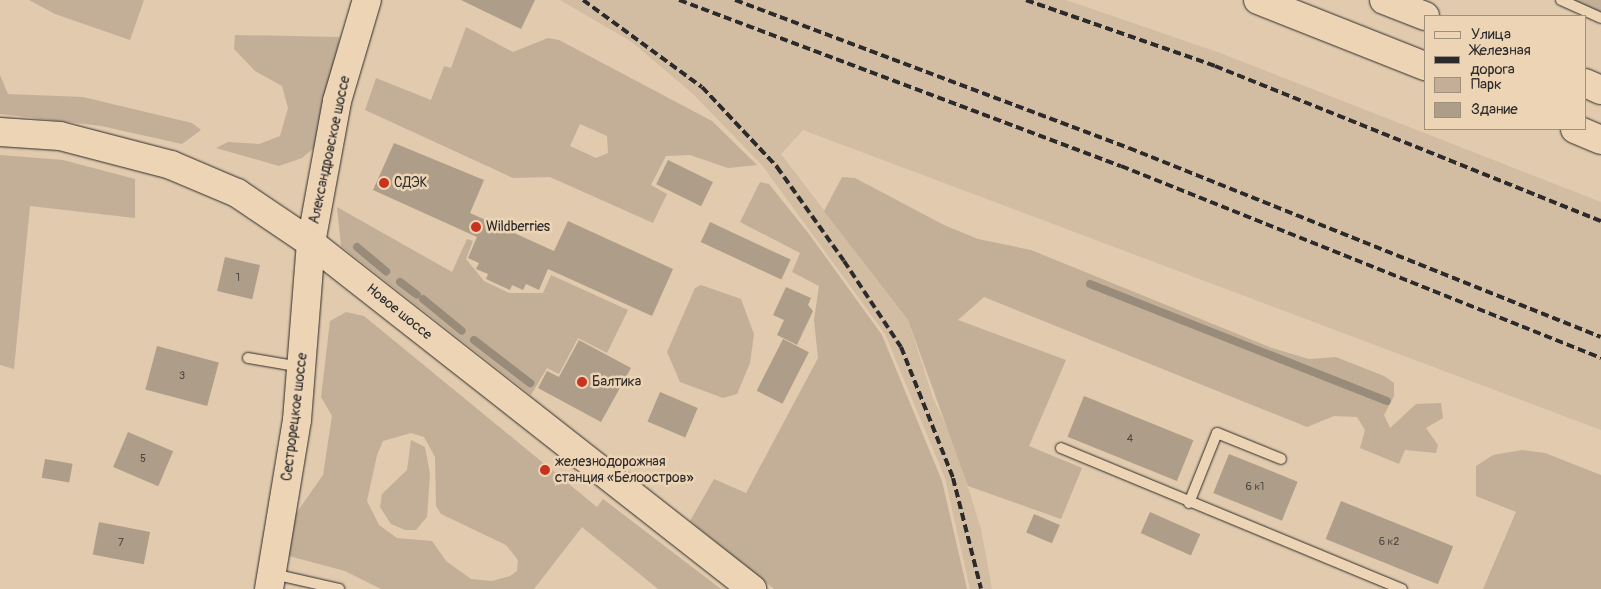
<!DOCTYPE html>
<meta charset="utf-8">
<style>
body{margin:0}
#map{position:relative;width:1601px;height:589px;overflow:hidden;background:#e1caad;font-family:Pangolin,sans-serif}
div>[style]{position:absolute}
.built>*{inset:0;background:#d2bca2}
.green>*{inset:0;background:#c3af97}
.stream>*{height:8px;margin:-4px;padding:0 4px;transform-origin:4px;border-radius:4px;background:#998b79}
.building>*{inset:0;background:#ae9d88;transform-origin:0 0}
.roads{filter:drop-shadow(0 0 1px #2b2b2b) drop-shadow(0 0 1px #2b2b2b)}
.lane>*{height:10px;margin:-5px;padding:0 5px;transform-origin:5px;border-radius:5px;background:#edd4b5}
.secondary>*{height:28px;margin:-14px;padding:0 14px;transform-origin:14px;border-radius:14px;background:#edd4b5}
.highway>*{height:28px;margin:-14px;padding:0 14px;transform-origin:14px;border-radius:14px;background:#edd4b5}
.rail>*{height:4px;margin-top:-2px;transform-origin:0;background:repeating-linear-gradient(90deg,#2b2b2b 0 8px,transparent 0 12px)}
.dots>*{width:14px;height:14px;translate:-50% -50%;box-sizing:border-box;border:2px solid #edd4b5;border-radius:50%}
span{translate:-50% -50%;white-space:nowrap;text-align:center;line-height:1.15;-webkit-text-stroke:5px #edd4b5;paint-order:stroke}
.number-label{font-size:11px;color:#4c4842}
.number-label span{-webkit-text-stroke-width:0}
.street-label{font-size:14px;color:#2b2b2b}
.poi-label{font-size:14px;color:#2b2b2b}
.left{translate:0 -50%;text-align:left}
.legend{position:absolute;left:1424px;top:15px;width:162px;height:115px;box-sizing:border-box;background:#edd4b5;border:1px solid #9f907e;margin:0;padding:6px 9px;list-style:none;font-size:15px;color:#2b2b2b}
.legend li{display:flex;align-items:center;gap:10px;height:25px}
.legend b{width:25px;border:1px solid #9f907e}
</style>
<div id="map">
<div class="built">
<i style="clip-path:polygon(560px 0,1066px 0,1220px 53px,1601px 202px,1601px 430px,803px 130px,781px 154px,908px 320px,933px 398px,954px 442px,981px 529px,992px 589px,970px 589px,945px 478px,885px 334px,762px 165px,693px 94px,632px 42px)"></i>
</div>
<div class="green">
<i style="clip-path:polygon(29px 0,144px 0,130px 40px,55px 14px)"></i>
<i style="clip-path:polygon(1561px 0,1601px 0,1601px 18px)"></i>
<i style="clip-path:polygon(evenodd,466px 27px,513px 52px,548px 38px,559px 40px,712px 121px,757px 165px,728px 168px,690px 155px,666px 156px,651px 185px,667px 194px,653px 223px,550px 177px,513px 178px,365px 110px,376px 78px,431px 100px,444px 66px,451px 68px,466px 27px,580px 124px,607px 136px,608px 153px,596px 158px,570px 146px,580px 124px)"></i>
<i style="clip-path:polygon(235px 35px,340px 37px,315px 147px,302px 158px,279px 166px,216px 148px,228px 142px,259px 144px,280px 136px,288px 108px,282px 86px,255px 71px,234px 49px)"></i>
<i style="clip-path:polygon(0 75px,8px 94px,83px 97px,192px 123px,201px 130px,182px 144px,101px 126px,0 114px)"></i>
<i style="clip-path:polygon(0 155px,63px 160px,135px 179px,135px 218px,30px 206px,14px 369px,0 365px)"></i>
<i style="clip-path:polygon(842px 177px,855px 178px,944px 225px,978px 239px,1031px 250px,1272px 348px,1309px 359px,1336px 357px,1384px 376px,1394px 383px,1394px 396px,1384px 415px,1390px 428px,1416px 404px,1441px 403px,1443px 418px,1426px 428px,1438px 445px,1436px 453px,1405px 450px,1399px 464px,1360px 448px,1365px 430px,1357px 417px,1334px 416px,1307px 427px,984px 297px,958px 320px,1066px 360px,1029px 446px,1082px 468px,1061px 519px,968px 486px,908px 320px,824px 211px)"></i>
<i style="clip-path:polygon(760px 182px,769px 184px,809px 234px,882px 335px,942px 481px,967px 589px,774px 589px,690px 521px,714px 479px,746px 493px,818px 358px,814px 320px,819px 286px,792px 272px,800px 253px,740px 222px)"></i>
<i style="clip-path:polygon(337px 207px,452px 272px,467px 239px,473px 241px,466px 259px,484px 281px,509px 293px,543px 293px,551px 275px,628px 310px,607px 353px,578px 338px,559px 374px,547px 368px,531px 395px,341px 246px)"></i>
<i style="clip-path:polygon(701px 285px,741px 299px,754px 334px,750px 363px,737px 394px,723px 398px,680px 382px,667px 352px,695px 288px)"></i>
<i style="clip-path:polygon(evenodd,346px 312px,364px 316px,597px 507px,603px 499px,721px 589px,658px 589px,582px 527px,534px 589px,381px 589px,345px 571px,285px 555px,290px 522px,323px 475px,332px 416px,321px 397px,330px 321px,346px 312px,411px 433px,424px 437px,435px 457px,436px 506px,441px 514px,506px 545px,518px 560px,517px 571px,510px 576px,492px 581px,471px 579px,446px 561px,432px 541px,397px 538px,379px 525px,367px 501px,377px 455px,383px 441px,411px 433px)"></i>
<i style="clip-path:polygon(411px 440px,425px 447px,430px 474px,427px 517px,416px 530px,405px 530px,391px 524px,380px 507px,382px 494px,407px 470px)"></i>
<i style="clip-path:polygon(1522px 450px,1545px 453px,1601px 475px,1601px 589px,1483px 589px,1516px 512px,1476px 496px,1476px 466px,1493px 455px)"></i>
</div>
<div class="stream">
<i style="left:357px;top:247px;width:38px;rotate:40deg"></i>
<i style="left:400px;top:282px;width:21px;rotate:37deg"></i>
<i style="left:1090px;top:284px;width:319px;rotate:21.5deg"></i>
<i style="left:423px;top:299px;width:50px;rotate:39.4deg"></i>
<i style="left:474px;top:340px;width:71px;rotate:37.5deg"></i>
</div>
<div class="building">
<i style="clip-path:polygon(461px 0,535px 0,521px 29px)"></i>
<i style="clip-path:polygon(394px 143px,484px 180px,470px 213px,554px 251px,568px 221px,673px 269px,652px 316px,548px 269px,539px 290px,526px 284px,523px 290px,512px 285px,510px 290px,486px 279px,488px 274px,476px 269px,479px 263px,468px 258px,477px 237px,373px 190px)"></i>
<i style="left:668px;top:160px;width:50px;height:27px;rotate:26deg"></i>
<i style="left:710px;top:222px;width:89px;height:22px;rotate:25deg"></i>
<i style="left:225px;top:257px;width:36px;height:35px;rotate:13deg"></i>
<i style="clip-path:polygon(786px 287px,811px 298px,808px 305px,813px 311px,797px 345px,777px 335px,784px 320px,773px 315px)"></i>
<i style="left:783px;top:339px;width:29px;height:58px;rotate:27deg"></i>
<i style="clip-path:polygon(579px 340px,631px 368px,601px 422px,538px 388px,547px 371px,559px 377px)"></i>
<i style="left:157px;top:346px;width:64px;height:45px;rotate:15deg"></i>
<i style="left:660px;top:392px;width:41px;height:32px;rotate:23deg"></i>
<i style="left:1084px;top:396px;width:118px;height:44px;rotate:22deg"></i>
<i style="left:128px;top:432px;width:49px;height:38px;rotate:23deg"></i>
<i style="left:1229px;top:454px;width:74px;height:42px;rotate:22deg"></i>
<i style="left:45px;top:459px;width:28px;height:19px;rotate:10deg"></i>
<i style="left:1341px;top:501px;width:121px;height:41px;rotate:22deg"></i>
<i style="left:1150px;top:512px;width:55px;height:23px;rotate:24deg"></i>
<i style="left:1034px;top:514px;width:28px;height:20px;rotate:23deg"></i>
<i style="left:99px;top:522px;width:52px;height:33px;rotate:11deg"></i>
</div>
<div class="roads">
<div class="lane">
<i style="left:1561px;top:0;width:44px;rotate:24.2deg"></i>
<i style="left:248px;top:358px;width:54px;rotate:9.6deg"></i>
<i style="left:1061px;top:448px;width:369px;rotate:22.5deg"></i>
<i style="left:1189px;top:503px;width:75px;rotate:-68.2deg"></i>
<i style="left:1217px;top:433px;width:69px;rotate:22.1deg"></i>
<i style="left:273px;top:574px;width:68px;rotate:12.8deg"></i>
</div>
<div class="secondary">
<i style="left:0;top:132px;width:60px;rotate:3.8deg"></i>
<i style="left:60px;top:136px;width:115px;rotate:14.6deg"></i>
<i style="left:171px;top:165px;width:72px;rotate:23deg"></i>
<i style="left:237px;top:193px;width:89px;rotate:34deg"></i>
<i style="left:311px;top:243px;width:561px;rotate:38.12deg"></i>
<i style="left:269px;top:589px;width:171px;rotate:-80.6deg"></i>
<i style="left:297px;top:420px;width:178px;rotate:-85.5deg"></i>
<i style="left:311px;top:243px;width:144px;rotate:-79.6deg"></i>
<i style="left:337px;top:101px;width:105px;rotate:-73.5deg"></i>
</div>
<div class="highway">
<i style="left:1258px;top:0;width:180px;rotate:21.6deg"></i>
<i style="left:1384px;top:0;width:44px;rotate:21.3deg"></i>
<i style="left:1585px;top:83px;width:17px;rotate:24deg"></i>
<i style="left:1575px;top:129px;width:28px;rotate:23deg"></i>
</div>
</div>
<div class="rail">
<i style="left:583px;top:0;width:147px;rotate:36.2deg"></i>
<i style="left:702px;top:87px;width:110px;rotate:46.8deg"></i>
<i style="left:777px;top:167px;width:115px;rotate:54.5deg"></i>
<i style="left:844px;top:261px;width:103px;rotate:56.5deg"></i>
<i style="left:901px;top:347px;width:141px;rotate:68.3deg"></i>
<i style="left:953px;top:478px;width:114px;rotate:75.8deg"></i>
<i style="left:679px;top:0;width:472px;rotate:20.6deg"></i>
<i style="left:1121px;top:166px;width:517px;rotate:21.8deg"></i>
<i style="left:735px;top:0;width:421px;rotate:20.6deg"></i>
<i style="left:1129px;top:148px;width:508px;rotate:21.82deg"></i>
<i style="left:1026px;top:0;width:200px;rotate:19.2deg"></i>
<i style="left:1215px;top:66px;width:416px;rotate:21.9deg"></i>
</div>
<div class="dots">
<i style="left:384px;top:183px;background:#c8321e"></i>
<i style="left:476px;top:227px;background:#c8321e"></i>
<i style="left:582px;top:382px;background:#c8321e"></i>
<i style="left:545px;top:470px;background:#c8321e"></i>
</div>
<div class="number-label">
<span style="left:238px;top:278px">1</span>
<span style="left:182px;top:376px">3</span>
<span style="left:1130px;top:439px">4</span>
<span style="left:143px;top:459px">5</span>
<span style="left:1255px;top:487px">6 к1</span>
<span style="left:1389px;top:542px">6 к2</span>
<span style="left:121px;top:543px">7</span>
</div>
<div class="street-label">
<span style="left:330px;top:150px;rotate:-78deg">Александровское шоссе</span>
<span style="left:399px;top:312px;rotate:39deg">Новое шоссе</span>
<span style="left:295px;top:417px;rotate:-83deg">Сестрорецкое шоссе</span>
</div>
<div class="poi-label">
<span class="left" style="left:394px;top:183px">СДЭК</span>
<span class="left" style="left:486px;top:227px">Wildberries</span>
<span class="left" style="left:592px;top:382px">Балтика</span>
<span class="left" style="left:555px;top:470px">железнодорожная<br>станция «Белоостров»</span>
</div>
<ul class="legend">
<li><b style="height:6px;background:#edd4b5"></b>Улица</li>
<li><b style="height:6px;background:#2b2b2b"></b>Железная дорога</li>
<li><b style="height:14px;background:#c3af97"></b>Парк</li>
<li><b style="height:14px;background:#ae9d88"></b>Здание</li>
</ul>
</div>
